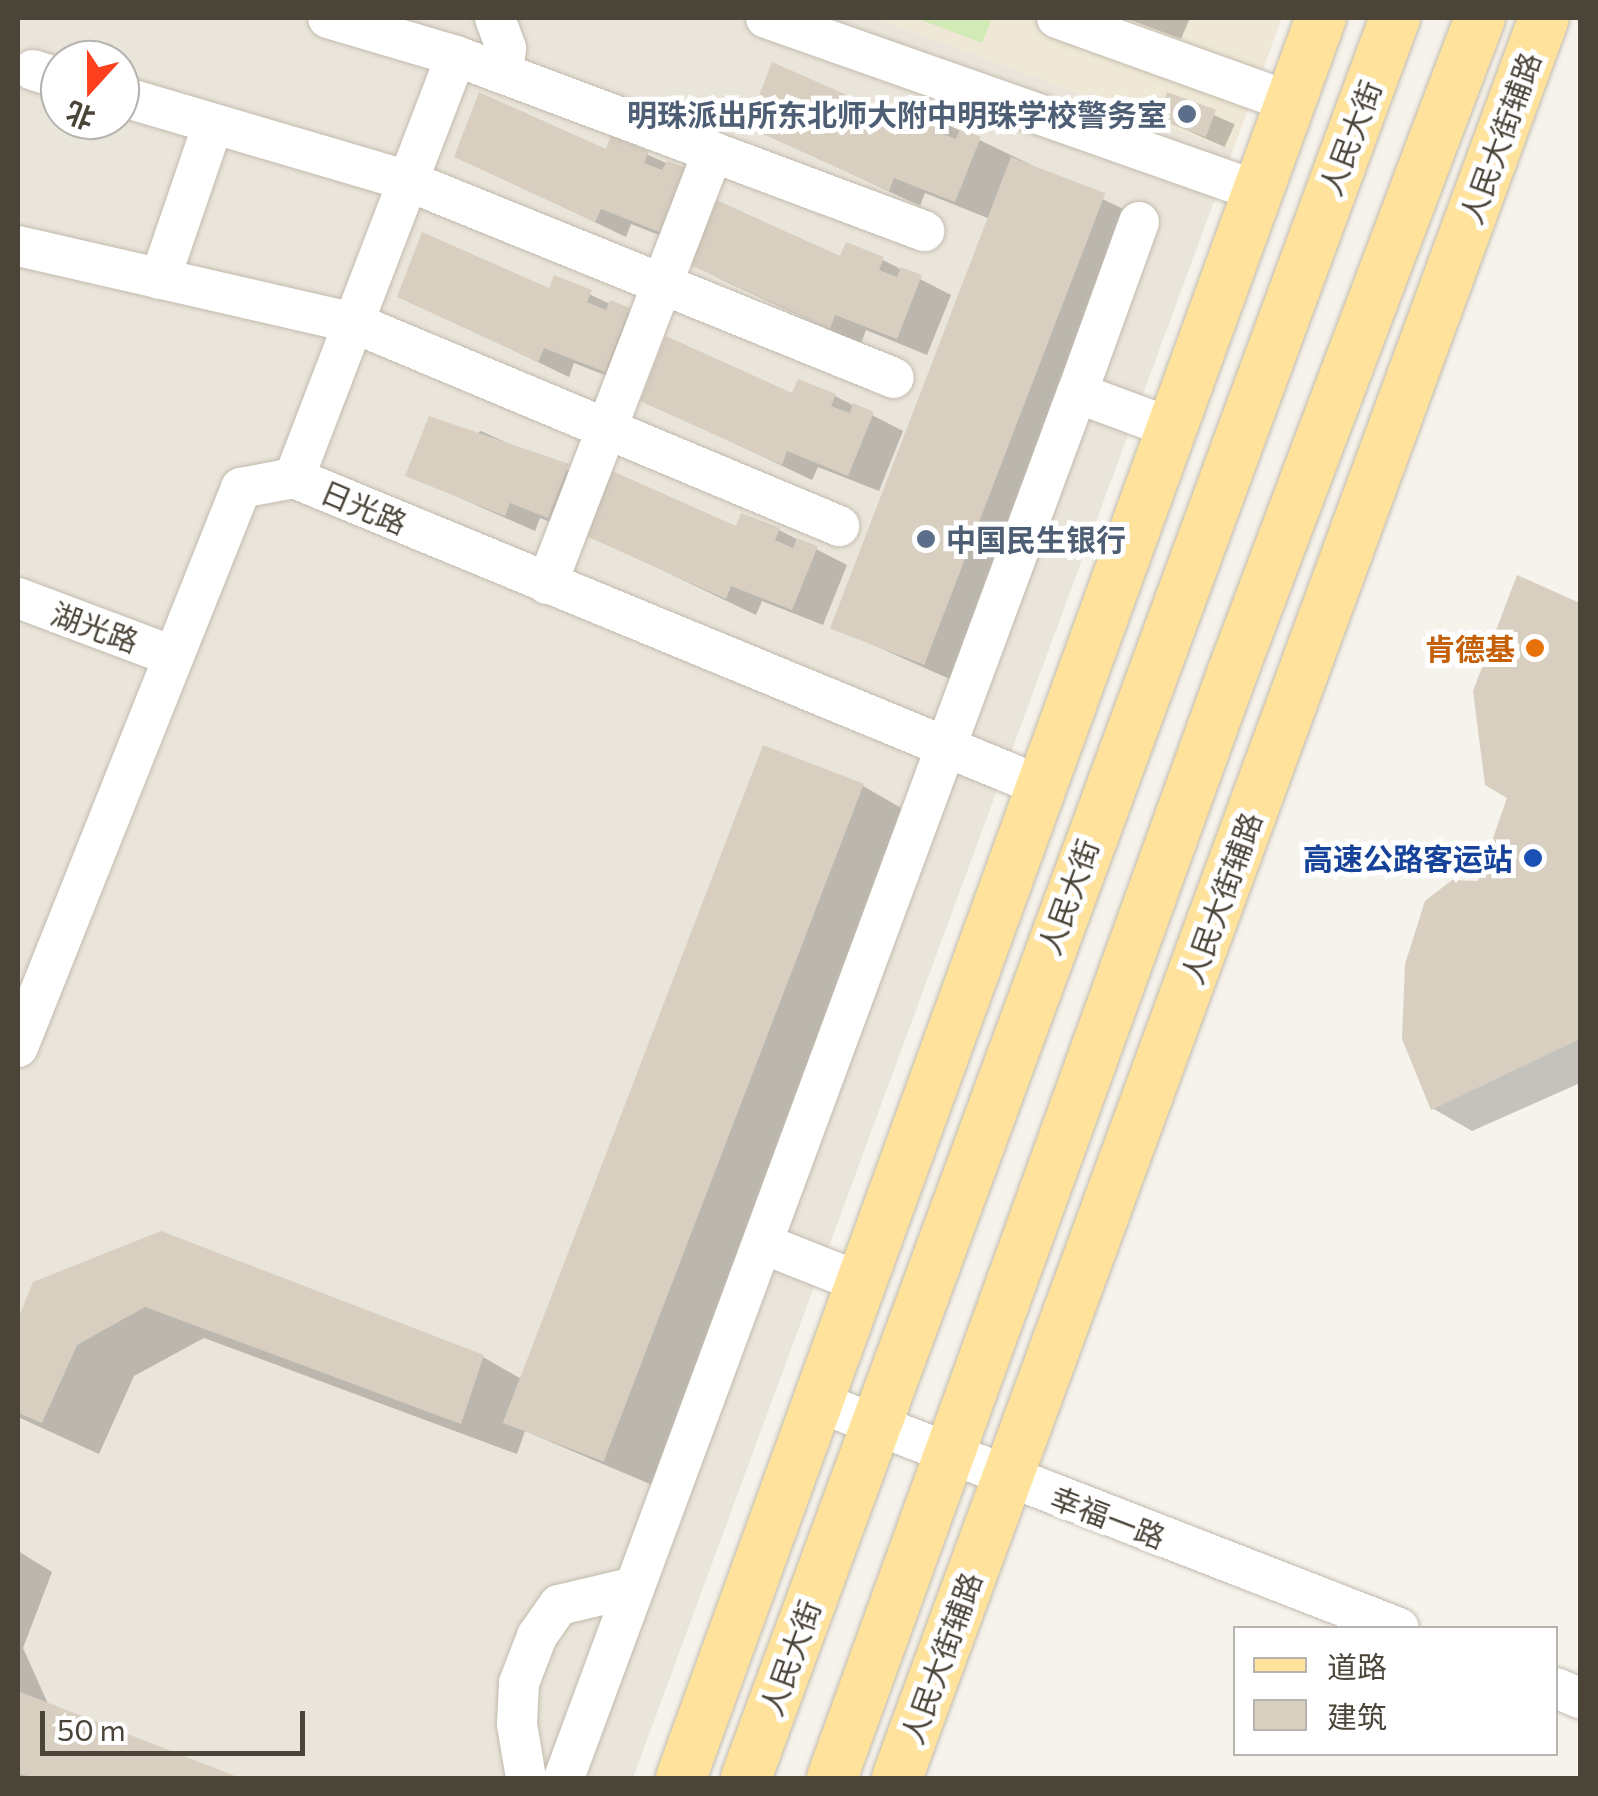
<!DOCTYPE html>
<meta charset="utf-8">
<style>
body{margin:0}
#map{position:relative;width:1598px;height:1796px;overflow:hidden;background:#f6f3ec;font-family:Commissioner,"Noto Sans SC",sans-serif}
div>[style]{position:absolute}
.residential>*{inset:0;background:#eae5da}
.education>*{inset:0;background:#efe8d6}
.green>*{inset:0;background:#d2eab5}
.shadow>*{inset:0;background:#0003;transform-origin:0 0}
.building>*{inset:0;background:#d8cfc1;transform-origin:0 0}
.roads{filter:drop-shadow(0 0 2px #c2bbae) drop-shadow(0 0 2px #c2bbae)}
.minor>*{height:40px;margin:-20px;padding:0 20px;transform-origin:20px;border-radius:20px;background:#fff}
.major>*{height:50px;margin:-25px;padding:0 25px;transform-origin:25px;border-radius:25px;background:#ffe39c}
.dots>*{width:28px;height:28px;translate:-50% -50%;box-sizing:border-box;border:5px solid #fff;border-radius:50%}
span{translate:-50% -50%;white-space:nowrap;text-align:center;line-height:1.15;-webkit-text-stroke:10px #fff;paint-order:stroke}
.service-label{font-size:30px;color:#4e5e75;font-weight:700}
.right{translate:-100% -50%;text-align:right}
.left{translate:0 -50%;text-align:left}
.street-label{font-size:30px;color:#4b4439}
.food-label{font-size:30px;color:#c56008;font-weight:700}
.transit-label{font-size:30px;color:#164399;font-weight:700}
.frame{position:absolute;inset:0;border:20px solid #4b4439;pointer-events:none}
.legend{position:absolute;left:1233px;top:1626px;width:325px;height:130px;box-sizing:border-box;background:#fff;border:2px solid #b7b4b0;margin:0;padding:12px 18px;list-style:none;font-size:30px;color:#4b4439}
.legend li{display:flex;align-items:center;gap:20px;height:50px}
.legend b{width:50px;border:2px solid #b7b4b0}
.north{position:absolute;left:40px;top:40px;width:100px;height:100px;box-sizing:border-box;background:#fff;border:2px solid #b7b4b0;border-radius:50%;rotate:201deg;font-size:28px;font-weight:700;line-height:40px;text-align:center;color:#4b4439}
.north::after{content:'';display:block;margin:auto;width:35px;height:45px;background:#fc3f1d;clip-path:polygon(50% 0,100% 100%,50% 72%,0 100%)}
.scale{position:absolute;left:40px;top:1711px;width:265px;height:45px;box-sizing:border-box;border:5px solid #4b4439;border-top:0;padding-left:12px;font-size:30px;line-height:35px;white-space:nowrap;color:#4b4439;-webkit-text-stroke:8px #fff;paint-order:stroke}
</style>
<div id="map">
<div class="residential">
<i style="clip-path:polygon(evenodd,18px 18px,875px 18px,1233px 150px,633px 1778px,18px 1778px,18px 18px,60px 60px,120px 60px,120px 120px,60px 120px,60px 60px)"></i>
</div>
<div class="education">
<i style="clip-path:polygon(875px 18px,1282px 18px,1233px 150px)"></i>
</div>
<div class="green">
<i style="clip-path:polygon(916px 18px,992px 18px,982px 43px)"></i>
</div>
<div class="shadow">
<i style="clip-path:polygon(1125px 18px,1190px 18px,1181px 39px)"></i>
<i style="left:1169px;top:95px;width:72px;height:25px;rotate:24deg"></i>
<i style="clip-path:polygon(942px 122px,1144px 219px,963px 685px,833px 627px,990px 219px,925px 193px,920px 206px,750px 126px)"></i>
<i style="clip-path:polygon(613px 139px,668px 164px,711px 200px,842px 259px,883px 260px,951px 295px,927px 355px,866px 330px,861px 344px,722px 280px,692px 263px,697px 250px,631px 224px,626px 237px,457px 156px,607px 153px)"></i>
<i style="clip-path:polygon(555px 278px,659px 327px,635px 387px,574px 363px,569px 377px,400px 296px,550px 292px)"></i>
<i style="clip-path:polygon(835px 396px,903px 431px,879px 491px,818px 467px,812px 480px,643px 400px)"></i>
<i style="clip-path:polygon(481px 431px,598px 484px,578px 533px,540px 518px,535px 531px,408px 475px)"></i>
<i style="clip-path:polygon(738px 530px,779px 530px,847px 565px,823px 625px,762px 601px,756px 615px,587px 534px)"></i>
<i style="clip-path:polygon(1519px 578px,1580px 606px,1580px 1083px,1472px 1131px,1432px 1108px,1479px 884px,1510px 797px)"></i>
<i style="clip-path:polygon(863px 786px,903px 809px,657px 1487px,525px 1431px,517px 1454px,204px 1338px,134px 1376px,99px 1454px,18px 1417px,18px 1325px,35px 1284px,483px 1357px,530px 1384px)"></i>
<i style="clip-path:polygon(18px 1551px,52px 1572px,23px 1648px,49px 1706px,233px 1778px,18px 1778px)"></i>
</div>
<div class="building">
<i style="clip-path:polygon(772px 62px,899px 118px,905px 105px,943px 120px,938px 132px,956px 139px,960px 129px,981px 137px,955px 202px,894px 178px,889px 191px,747px 127px)"></i>
<i style="clip-path:polygon(479px 92px,606px 149px,611px 135px,649px 151px,644px 163px,662px 170px,667px 161px,687px 168px,662px 233px,601px 209px,595px 222px,454px 157px)"></i>
<i style="left:1167px;top:92px;width:52px;height:29px;rotate:20deg"></i>
<i style="left:1011px;top:157px;width:101px;height:505px;rotate:21deg"></i>
<i style="clip-path:polygon(714px 199px,840px 256px,846px 242px,884px 257px,879px 270px,897px 277px,901px 267px,922px 275px,897px 339px,835px 315px,830px 329px,688px 264px)"></i>
<i style="clip-path:polygon(422px 232px,549px 288px,554px 275px,592px 290px,587px 302px,606px 310px,610px 300px,630px 308px,605px 372px,544px 348px,538px 362px,397px 297px)"></i>
<i style="clip-path:polygon(666px 336px,792px 393px,798px 379px,836px 394px,831px 406px,850px 413px,853px 403px,874px 412px,848px 476px,787px 451px,782px 465px,640px 401px)"></i>
<i style="clip-path:polygon(429px 416px,569px 464px,548px 518px,510px 503px,505px 516px,405px 476px)"></i>
<i style="clip-path:polygon(610px 470px,736px 526px,741px 513px,780px 528px,775px 540px,793px 548px,797px 538px,818px 546px,792px 610px,731px 586px,726px 599px,584px 535px)"></i>
<i style="clip-path:polygon(1517px 575px,1580px 603px,1580px 1039px,1431px 1110px,1402px 1039px,1405px 964px,1425px 901px,1452px 880px,1478px 881px,1507px 798px,1485px 785px,1473px 691px)"></i>
<i style="left:763px;top:745px;width:108px;height:726px;rotate:21deg"></i>
<i style="clip-path:polygon(161px 1231px,484px 1355px,461px 1424px,145px 1307px,77px 1345px,42px 1423px,18px 1413px,18px 1319px,33px 1282px)"></i>
<i style="clip-path:polygon(18px 1691px,240px 1778px,33px 1778px,18px 1773px)"></i>
</div>
<div class="roads">
<div class="minor">
<i style="left:328px;top:18px;width:134px;rotate:16.5deg"></i>
<i style="left:495px;top:18px;width:32px;rotate:70deg"></i>
<i style="left:506px;top:48px;width:26px;rotate:97deg"></i>
<i style="left:766px;top:18px;width:521px;rotate:19.41deg"></i>
<i style="left:1057px;top:18px;width:248px;rotate:19.8deg"></i>
<i style="left:33px;top:70px;width:28px;rotate:18deg"></i>
<i style="left:120px;top:96px;width:300px;rotate:16.4deg"></i>
<i style="left:408px;top:181px;width:524px;rotate:22.07deg"></i>
<i style="left:1139px;top:222px;width:182px;rotate:109.9deg"></i>
<i style="left:1077px;top:393px;width:98px;rotate:20.3deg"></i>
<i style="left:18px;top:246px;width:345px;rotate:12.9deg"></i>
<i style="left:354px;top:323px;width:526px;rotate:22.71deg"></i>
<i style="left:160px;top:279px;width:164px;rotate:-71.1deg"></i>
<i style="left:294px;top:478px;width:452px;rotate:-69deg"></i>
<i style="left:456px;top:56px;width:500px;rotate:20.5deg"></i>
<i style="left:547px;top:584px;width:463px;rotate:-69deg"></i>
<i style="left:18px;top:598px;width:165px;rotate:20.6deg"></i>
<i style="left:18px;top:1047px;width:602px;rotate:-68.25deg"></i>
<i style="left:241px;top:488px;width:54px;rotate:-10.7deg"></i>
<i style="left:294px;top:478px;width:808px;rotate:22.41deg"></i>
<i style="left:766px;top:1245px;width:103px;rotate:21.6deg"></i>
<i style="left:818px;top:1402px;width:623px;rotate:21.26deg"></i>
<i style="left:1556px;top:1688px;width:26px;rotate:23deg"></i>
<i style="left:526px;top:1778px;width:55px;rotate:-99.5deg"></i>
<i style="left:517px;top:1724px;width:41px;rotate:-87.2deg"></i>
<i style="left:519px;top:1683px;width:50px;rotate:-69deg"></i>
<i style="left:537px;top:1636px;width:38px;rotate:-55deg"></i>
<i style="left:559px;top:1605px;width:78px;rotate:-13.3deg"></i>
<i style="left:564px;top:1778px;width:1477px;rotate:-69.68deg"></i>
</div>
<div class="major">
<i style="left:681px;top:1778px;width:1873px;rotate:-70.02deg"></i>
<i style="left:746px;top:1778px;width:1876px;rotate:-69.76deg"></i>
<i style="left:832px;top:1778px;width:1177px;rotate:-70.09deg"></i>
<i style="left:1233px;top:671px;width:698px;rotate:-69.28deg"></i>
<i style="left:897px;top:1778px;width:1875px;rotate:-69.82deg"></i>
</div>
</div>
<div class="dots">
<i style="left:1187px;top:114px;background:#5c6f8a"></i>
<i style="left:926px;top:539px;background:#5c6f8a"></i>
<i style="left:1535px;top:648px;background:#e8710a"></i>
<i style="left:1533px;top:858px;background:#1a4fb4"></i>
</div>
<div class="service-label">
<span class="right" style="left:1167px;top:114px">明珠派出所东北师大附中明珠学校警务室</span>
<span class="left" style="left:946px;top:539px">中国民生银行</span>
</div>
<div class="street-label">
<span style="left:1350px;top:138px;rotate:-69deg">人民大街</span>
<span style="left:1500px;top:138px;rotate:-70deg">人民大街辅路</span>
<span style="left:364px;top:507px;rotate:23deg">日光路</span>
<span style="left:95px;top:627px;rotate:20deg">湖光路</span>
<span style="left:1068px;top:897px;rotate:-70deg">人民大街</span>
<span style="left:1221px;top:898px;rotate:-70deg">人民大街辅路</span>
<span style="left:1108px;top:1517px;rotate:21deg">幸福一路</span>
<span style="left:790px;top:1658px;rotate:-70deg">人民大街</span>
<span style="left:941px;top:1658px;rotate:-70deg">人民大街辅路</span>
</div>
<div class="food-label">
<span class="right" style="left:1515px;top:648px">肯德基</span>
</div>
<div class="transit-label">
<span class="right" style="left:1513px;top:858px">高速公路客运站</span>
</div>
<div class="frame"></div>
<ul class="legend">
<li><b style="height:12px;background:#ffe39c"></b>道路</li>
<li><b style="height:28px;background:#d8cfc1"></b>建筑</li>
</ul>
<div class="north">北</div>
<div class="scale">50 m</div>
</div>
